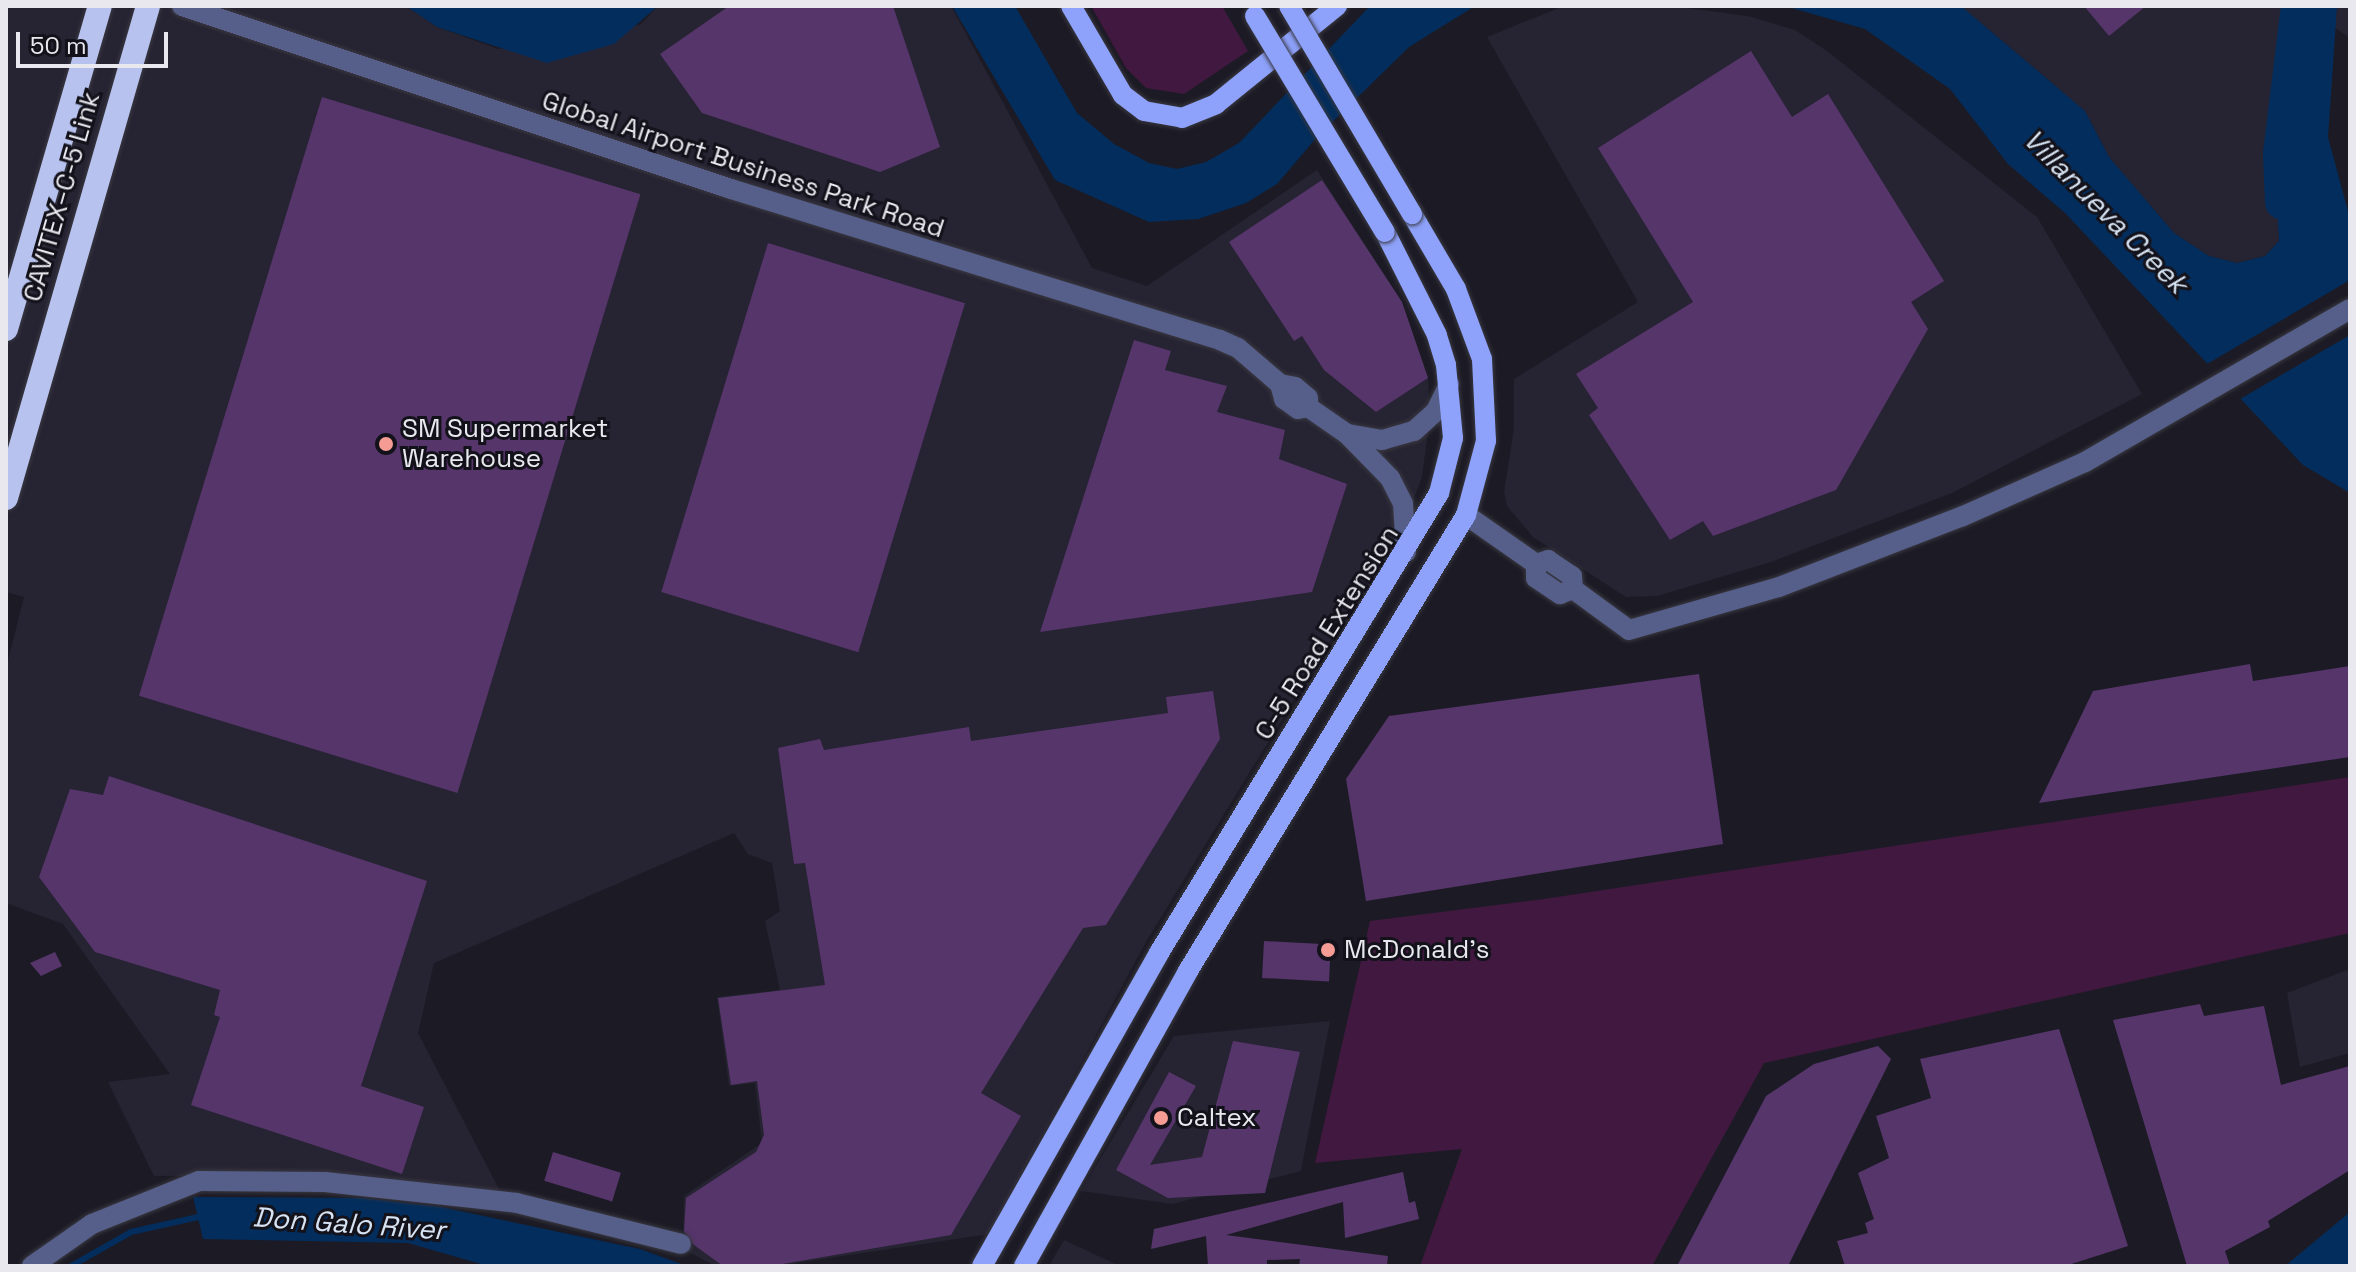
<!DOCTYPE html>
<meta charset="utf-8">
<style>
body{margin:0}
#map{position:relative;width:2356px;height:1272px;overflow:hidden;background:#1c1b25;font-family:"Space Grotesk",sans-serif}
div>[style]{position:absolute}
.built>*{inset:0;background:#262332}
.green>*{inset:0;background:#41183f}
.water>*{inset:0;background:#032d5c}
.pier>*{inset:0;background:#1c1b25}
.stream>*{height:6px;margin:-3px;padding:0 3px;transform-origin:3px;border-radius:3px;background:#032d5c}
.river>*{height:36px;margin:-18px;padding:0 18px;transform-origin:18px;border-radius:18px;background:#032d5c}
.building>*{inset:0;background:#56356b;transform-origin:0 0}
.roads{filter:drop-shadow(0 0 2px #393841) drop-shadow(0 0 2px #393841)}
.minor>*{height:20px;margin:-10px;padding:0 10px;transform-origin:10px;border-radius:10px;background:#555f8a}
.major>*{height:20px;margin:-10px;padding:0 10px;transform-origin:10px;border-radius:10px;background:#8ea2fb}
.highway>*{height:24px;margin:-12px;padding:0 12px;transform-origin:12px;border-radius:12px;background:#b7c3ee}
.bridges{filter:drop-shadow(0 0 2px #393841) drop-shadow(0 0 2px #393841)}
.major-bridge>*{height:20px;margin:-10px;padding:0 10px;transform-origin:10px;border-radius:10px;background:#8ea2fb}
.dots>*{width:22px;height:22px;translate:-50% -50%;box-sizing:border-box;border:4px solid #13121b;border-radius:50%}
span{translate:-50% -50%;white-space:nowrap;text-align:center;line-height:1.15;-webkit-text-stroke:6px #13121b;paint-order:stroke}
.street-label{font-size:26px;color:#e8e8ee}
.poi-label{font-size:26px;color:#e8e8ee}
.left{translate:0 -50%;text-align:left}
.water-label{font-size:28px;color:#d7e3f2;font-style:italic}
.frame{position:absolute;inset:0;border:8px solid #e8e8ee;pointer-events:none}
.scale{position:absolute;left:16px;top:32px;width:152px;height:36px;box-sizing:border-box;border:4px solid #e8e8ee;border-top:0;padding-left:10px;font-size:24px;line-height:28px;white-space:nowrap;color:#e8e8ee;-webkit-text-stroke:6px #13121b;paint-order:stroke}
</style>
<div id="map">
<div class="built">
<i style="clip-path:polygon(6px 6px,406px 6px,437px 27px,498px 49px,640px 25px,658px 6px,951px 6px,1092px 268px,1147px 286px,1317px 170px,1402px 302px,1428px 378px,1430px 419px,1422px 476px,1410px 510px,1146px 942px,989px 1234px,777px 1266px,715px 1266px,683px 1249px,684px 1196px,762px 1143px,755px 1083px,729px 1086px,717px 997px,780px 990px,765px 921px,780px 911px,772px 863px,748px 854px,734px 833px,434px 963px,418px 1033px,500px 1191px,360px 1175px,154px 1176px,108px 1082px,170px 1074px,63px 924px,6px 903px,6px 669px,24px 597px,6px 592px)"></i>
<i style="clip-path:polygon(1564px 6px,1672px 6px,1748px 16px,1795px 30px,1827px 51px,2037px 217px,2142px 394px,1952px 493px,1771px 562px,1657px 596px,1626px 597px,1533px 537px,1507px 506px,1504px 492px,1514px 428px,1514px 379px,1638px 302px,1487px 37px)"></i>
<i style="clip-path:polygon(1961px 6px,2303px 6px,2276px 182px,2279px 241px,2265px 256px,2237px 263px,2209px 256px,2174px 233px,2109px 157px,2085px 111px)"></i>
<i style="clip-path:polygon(2337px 6px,2350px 6px,2350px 38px,2334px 27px)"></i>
<i style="clip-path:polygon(2350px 969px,2350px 1053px,2300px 1067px,2287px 993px)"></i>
<i style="clip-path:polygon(1330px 1021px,1301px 1171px,1172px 1204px,1081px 1191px,1174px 1036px)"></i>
<i style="clip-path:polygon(1064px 1240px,1120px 1266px,1049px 1266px)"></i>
</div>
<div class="green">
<i style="clip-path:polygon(1091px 6px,1222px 6px,1248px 51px,1184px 94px,1146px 88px,1126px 68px)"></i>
<i style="clip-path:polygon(2350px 777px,2350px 933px,1764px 1063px,1652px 1266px,1420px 1266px,1462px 1149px,1315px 1163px,1370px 921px,1544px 899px)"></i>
</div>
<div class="water">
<i style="clip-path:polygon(406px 6px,658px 6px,614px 44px,547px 63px,437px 27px)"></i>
<i style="clip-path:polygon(952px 6px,1015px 6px,1077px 113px,1114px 144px,1149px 163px,1177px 169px,1206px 162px,1239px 143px,1370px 6px,1475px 6px,1409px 47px,1317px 137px,1277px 184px,1246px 203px,1198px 219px,1149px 222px,1055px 180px)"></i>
<i style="clip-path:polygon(1785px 6px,1961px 6px,2085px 111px,2109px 157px,2174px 233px,2209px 256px,2237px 263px,2265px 256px,2279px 241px,2276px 182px,2303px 6px,2337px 6px,2328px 137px,2350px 219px,2350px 493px,2303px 465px,2065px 213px,2008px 164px,1950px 89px,1865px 29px)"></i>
<i style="clip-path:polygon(193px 1197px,362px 1198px,441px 1207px,640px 1249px,687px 1266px,488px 1266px,408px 1243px,203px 1239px)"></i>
<i style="clip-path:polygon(2350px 1212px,2350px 1266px,2285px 1266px)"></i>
</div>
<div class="pier">
<i style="clip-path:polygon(2350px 280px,2350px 335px,2235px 402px,2202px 367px)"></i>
</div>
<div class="stream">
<i style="left:71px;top:1266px;width:69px;rotate:-29.5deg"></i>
<i style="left:131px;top:1232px;width:69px;rotate:-12.6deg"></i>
</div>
<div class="river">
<i style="left:2283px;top:202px;width:48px;rotate:-92.4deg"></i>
<i style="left:2281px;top:154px;width:149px;rotate:-83.1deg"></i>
</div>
<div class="building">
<i style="clip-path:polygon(729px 6px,893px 6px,940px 147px,880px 172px,702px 113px,660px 54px)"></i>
<i style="clip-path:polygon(2084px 6px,2146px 6px,2109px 36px)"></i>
<i style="clip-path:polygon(1751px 51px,1792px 117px,1828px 94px,1944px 281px,1911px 302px,1928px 329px,1836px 490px,1713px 536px,1703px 521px,1670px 540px,1589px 415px,1598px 408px,1576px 374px,1693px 302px,1598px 148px)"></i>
<i style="left:322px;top:97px;width:333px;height:626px;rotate:17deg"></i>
<i style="clip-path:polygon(1322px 180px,1402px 302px,1428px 378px,1376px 412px,1324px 370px,1302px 336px,1294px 341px,1229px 242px)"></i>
<i style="left:768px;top:243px;width:206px;height:365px;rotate:17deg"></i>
<i style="clip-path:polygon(1134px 340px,1171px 351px,1165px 370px,1227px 386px,1217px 412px,1285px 430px,1279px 459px,1347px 484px,1312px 592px,1040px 632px)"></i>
<i style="clip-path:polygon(2250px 664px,2253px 681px,2350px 666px,2350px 757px,2039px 803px,2093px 691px)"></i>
<i style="clip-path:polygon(1699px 674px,1723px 844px,1366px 901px,1346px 779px,1389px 716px)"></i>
<i style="clip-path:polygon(1213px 691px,1220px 739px,1106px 925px,1083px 928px,981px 1093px,1021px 1116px,951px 1235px,771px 1266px,723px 1266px,694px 1245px,684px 1231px,686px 1198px,756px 1152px,764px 1135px,757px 1081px,731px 1085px,718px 998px,825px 985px,805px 863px,794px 864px,778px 748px,820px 739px,824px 750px,969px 727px,971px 741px,1168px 713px,1166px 697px)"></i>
<i style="clip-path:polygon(109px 776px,427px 881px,361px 1086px,424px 1107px,402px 1174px,191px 1105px,220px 1017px,214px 1015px,220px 990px,95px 952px,39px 877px,70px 789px,103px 795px)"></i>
<i style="left:1264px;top:941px;width:67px;height:37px;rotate:3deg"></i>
<i style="clip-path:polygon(55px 952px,62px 966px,41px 976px,30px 963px)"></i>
<i style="clip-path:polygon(2200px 1004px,2204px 1016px,2264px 1006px,2281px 1085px,2350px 1066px,2350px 1170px,2268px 1221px,2270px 1227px,2225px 1251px,2230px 1266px,2187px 1266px,2113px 1020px)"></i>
<i style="clip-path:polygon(2059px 1029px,2128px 1246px,2065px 1266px,1845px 1266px,1837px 1241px,1868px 1233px,1865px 1223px,1874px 1219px,1858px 1173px,1889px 1158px,1876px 1116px,1931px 1098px,1920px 1059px)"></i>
<i style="clip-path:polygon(1233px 1041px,1300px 1052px,1265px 1193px,1168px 1198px,1116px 1170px,1169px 1072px,1196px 1086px,1150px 1165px,1202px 1157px)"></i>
<i style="clip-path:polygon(1878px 1046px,1891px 1059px,1788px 1266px,1677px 1266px,1766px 1096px,1814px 1064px)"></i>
<i style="left:553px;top:1152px;width:71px;height:30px;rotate:17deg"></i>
<i style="clip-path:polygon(1403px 1172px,1409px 1203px,1415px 1201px,1419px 1219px,1345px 1238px,1343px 1202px,1226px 1235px,1388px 1256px,1387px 1266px,1299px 1266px,1300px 1259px,1267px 1260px,1267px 1266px,1208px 1266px,1206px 1236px,1151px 1249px,1154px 1229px)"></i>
</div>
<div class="roads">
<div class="minor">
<i style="left:182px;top:6px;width:579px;rotate:18.43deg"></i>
<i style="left:731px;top:189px;width:512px;rotate:17.16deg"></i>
<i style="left:1220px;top:340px;width:20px;rotate:24deg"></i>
<i style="left:1238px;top:348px;width:55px;rotate:40.6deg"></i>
<i style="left:1280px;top:384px;width:15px;rotate:11deg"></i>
<i style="left:1295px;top:387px;width:17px;rotate:40deg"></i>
<i style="left:1308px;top:398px;width:9px;rotate:90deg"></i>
<i style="left:1280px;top:384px;width:16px;rotate:75deg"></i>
<i style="left:1284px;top:399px;width:17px;rotate:36deg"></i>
<i style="left:1298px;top:409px;width:10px;rotate:-11deg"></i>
<i style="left:1308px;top:407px;width:47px;rotate:34.7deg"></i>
<i style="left:1347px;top:434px;width:62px;rotate:45.7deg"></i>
<i style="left:1390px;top:478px;width:29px;rotate:63deg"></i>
<i style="left:1403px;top:504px;width:48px;rotate:86.4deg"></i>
<i style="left:1348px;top:434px;width:35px;rotate:10deg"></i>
<i style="left:1382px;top:440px;width:33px;rotate:-16deg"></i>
<i style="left:1414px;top:431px;width:30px;rotate:-42deg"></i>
<i style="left:1436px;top:411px;width:30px;rotate:-64deg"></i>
<i style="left:1466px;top:515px;width:85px;rotate:35deg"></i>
<i style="left:1536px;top:564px;width:13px;rotate:-18deg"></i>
<i style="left:1548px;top:560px;width:29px;rotate:34deg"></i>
<i style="left:1572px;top:576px;width:13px;rotate:86deg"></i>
<i style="left:1573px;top:589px;width:69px;rotate:36.2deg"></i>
<i style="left:1629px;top:630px;width:156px;rotate:-16deg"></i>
<i style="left:1779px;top:587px;width:197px;rotate:-21.1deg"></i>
<i style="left:1963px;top:516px;width:133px;rotate:-23.9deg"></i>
<i style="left:2085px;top:462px;width:306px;rotate:-30deg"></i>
<i style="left:1536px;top:564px;width:14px;rotate:90deg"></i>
<i style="left:1536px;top:578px;width:29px;rotate:34deg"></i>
<i style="left:1560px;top:594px;width:14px;rotate:-21deg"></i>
<i style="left:32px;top:1266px;width:73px;rotate:-35deg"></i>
<i style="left:92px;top:1224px;width:115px;rotate:-21.9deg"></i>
<i style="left:199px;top:1181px;width:126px;rotate:0.5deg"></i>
<i style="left:325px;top:1182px;width:193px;rotate:6.2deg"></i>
<i style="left:517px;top:1203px;width:169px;rotate:14deg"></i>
</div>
<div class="major">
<i style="left:1071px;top:6px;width:103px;rotate:59.7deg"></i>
<i style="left:1123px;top:95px;width:26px;rotate:37deg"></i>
<i style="left:1144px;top:111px;width:39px;rotate:10deg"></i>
<i style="left:1182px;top:118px;width:37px;rotate:-22deg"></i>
<i style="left:1216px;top:104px;width:156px;rotate:-39deg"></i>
<i style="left:982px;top:1266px;width:360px;rotate:-60.5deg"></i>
<i style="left:1159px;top:953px;width:539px;rotate:-58.67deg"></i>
<i style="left:1439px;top:493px;width:57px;rotate:-75.7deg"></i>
<i style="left:1453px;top:438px;width:73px;rotate:-95.5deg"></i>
<i style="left:1446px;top:365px;width:31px;rotate:-107deg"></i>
<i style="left:1437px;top:335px;width:115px;rotate:-116.8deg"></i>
<i style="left:1024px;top:1266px;width:338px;rotate:-60.9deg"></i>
<i style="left:1188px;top:971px;width:534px;rotate:-58.63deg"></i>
<i style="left:1466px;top:515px;width:77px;rotate:-74.9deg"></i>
<i style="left:1486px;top:441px;width:82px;rotate:-92.8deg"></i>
<i style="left:1482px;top:359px;width:75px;rotate:-110.4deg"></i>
<i style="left:1456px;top:289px;width:87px;rotate:-120.4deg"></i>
</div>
<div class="highway">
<i style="left:6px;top:329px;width:336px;rotate:-73.8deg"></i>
<i style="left:6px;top:498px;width:512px;rotate:-73.9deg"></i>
</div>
</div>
<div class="bridges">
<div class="major-bridge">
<i style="left:1289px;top:6px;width:242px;rotate:59.4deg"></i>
<i style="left:1255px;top:16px;width:252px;rotate:59deg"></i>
</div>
</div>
<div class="dots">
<i style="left:386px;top:444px;background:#f59c94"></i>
<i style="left:1328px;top:950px;background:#f59c94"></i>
<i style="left:1161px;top:1118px;background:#f59c94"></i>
</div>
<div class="street-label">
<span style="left:743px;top:165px;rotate:18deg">Global Airport Business Park Road</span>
<span style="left:62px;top:197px;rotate:-74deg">CAVITEX–C-5 Link</span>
<span style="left:1327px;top:633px;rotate:-58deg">C-5 Road Extension</span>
</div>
<div class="poi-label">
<span class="left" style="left:402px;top:444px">SM Supermarket<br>Warehouse</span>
<span class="left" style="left:1344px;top:950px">McDonald's</span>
<span class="left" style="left:1177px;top:1118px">Caltex</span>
</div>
<div class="water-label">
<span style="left:2106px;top:211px;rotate:45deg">Villanueva Creek</span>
<span style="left:349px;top:1223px;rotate:4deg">Don Galo River</span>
</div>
<div class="frame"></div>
<div class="scale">50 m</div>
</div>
